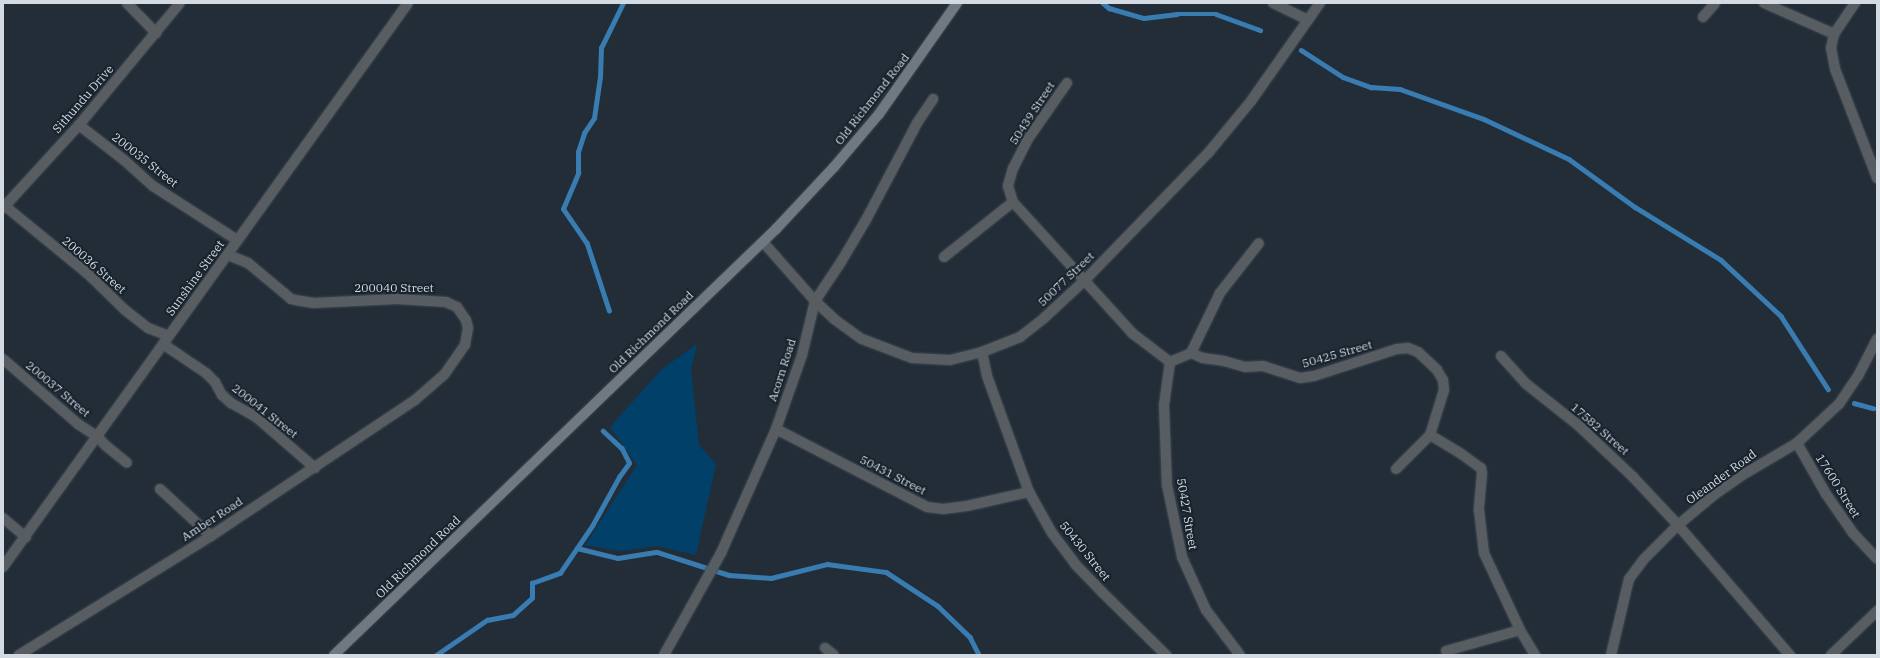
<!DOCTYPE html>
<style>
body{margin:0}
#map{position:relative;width:1880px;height:658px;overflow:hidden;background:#222d37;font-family:"IBM Plex Serif",serif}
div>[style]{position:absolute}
.green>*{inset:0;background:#014169}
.stream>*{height:4.5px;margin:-2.25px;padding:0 2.25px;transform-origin:2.25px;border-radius:2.25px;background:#387cb1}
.roads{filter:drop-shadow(0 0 1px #3e4952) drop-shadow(0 0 1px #3e4952)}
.street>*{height:10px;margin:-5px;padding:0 5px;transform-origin:5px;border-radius:5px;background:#585d62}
.secondary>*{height:10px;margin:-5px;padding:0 5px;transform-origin:5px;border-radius:5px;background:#707981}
span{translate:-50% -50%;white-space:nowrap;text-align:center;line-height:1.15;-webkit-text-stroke:4px #18232d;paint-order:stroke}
.street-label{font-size:12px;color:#d3dae1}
.frame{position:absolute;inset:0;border:4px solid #d3dae1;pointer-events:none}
</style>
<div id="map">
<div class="green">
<i style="clip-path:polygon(697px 344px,691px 370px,699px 445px,716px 464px,696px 555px,657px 546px,620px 551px,585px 545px,637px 465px,610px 427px,662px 369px)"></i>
</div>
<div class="stream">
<i style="left:1103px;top:3px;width:8px;rotate:40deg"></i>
<i style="left:1109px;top:8px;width:36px;rotate:16deg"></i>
<i style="left:1144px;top:18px;width:33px;rotate:-7deg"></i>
<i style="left:1177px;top:14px;width:39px"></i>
<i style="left:1216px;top:14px;width:47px;rotate:20deg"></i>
<i style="left:1301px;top:50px;width:50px;rotate:32.7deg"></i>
<i style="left:1343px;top:77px;width:30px;rotate:20deg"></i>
<i style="left:1371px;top:87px;width:29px;rotate:4deg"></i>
<i style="left:1400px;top:89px;width:89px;rotate:19.7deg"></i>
<i style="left:1484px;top:119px;width:94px;rotate:25.2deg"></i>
<i style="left:1569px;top:159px;width:82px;rotate:36deg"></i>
<i style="left:1635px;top:207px;width:101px;rotate:31.6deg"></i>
<i style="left:1721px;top:260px;width:82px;rotate:43deg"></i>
<i style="left:1781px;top:316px;width:87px;rotate:57.2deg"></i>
<i style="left:609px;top:311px;width:71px;rotate:-108.2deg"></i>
<i style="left:587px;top:244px;width:42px;rotate:-124.4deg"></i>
<i style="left:563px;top:209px;width:39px;rotate:-67deg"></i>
<i style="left:578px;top:173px;width:21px;rotate:-90deg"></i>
<i style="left:578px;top:152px;width:20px;rotate:-72deg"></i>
<i style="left:584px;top:133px;width:18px;rotate:-56deg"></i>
<i style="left:594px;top:118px;width:41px;rotate:-81.7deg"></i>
<i style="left:600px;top:77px;width:29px;rotate:-88deg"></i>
<i style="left:601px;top:48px;width:50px;rotate:-63.9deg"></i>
<i style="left:1854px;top:403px;width:20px;rotate:15deg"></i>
<i style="left:577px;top:548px;width:42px;rotate:13.7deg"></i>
<i style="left:618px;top:558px;width:39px;rotate:-9deg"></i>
<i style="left:657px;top:552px;width:76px;rotate:17.7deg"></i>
<i style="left:729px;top:575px;width:42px;rotate:4.1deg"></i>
<i style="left:771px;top:578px;width:58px;rotate:-14deg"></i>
<i style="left:827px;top:564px;width:60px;rotate:7.7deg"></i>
<i style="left:886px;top:572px;width:62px;rotate:33.2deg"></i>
<i style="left:938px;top:606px;width:45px;rotate:44.1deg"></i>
<i style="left:970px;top:637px;width:20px;rotate:63deg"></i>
<i style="left:436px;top:655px;width:62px;rotate:-34.5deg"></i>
<i style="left:487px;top:620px;width:26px;rotate:-11deg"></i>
<i style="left:513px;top:615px;width:25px;rotate:-42deg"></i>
<i style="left:532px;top:598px;width:15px;rotate:-90deg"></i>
<i style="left:532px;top:583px;width:30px;rotate:-20deg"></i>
<i style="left:560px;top:573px;width:57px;rotate:-55.8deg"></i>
<i style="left:592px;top:526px;width:56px;rotate:-61.1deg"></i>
<i style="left:619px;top:477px;width:17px;rotate:-54deg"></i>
<i style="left:629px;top:463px;width:16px;rotate:-117deg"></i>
<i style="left:622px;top:449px;width:26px;rotate:-137deg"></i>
</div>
<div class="roads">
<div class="street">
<i style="left:127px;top:3px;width:42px;rotate:46deg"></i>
<i style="left:1273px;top:3px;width:39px;rotate:26deg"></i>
<i style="left:1764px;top:3px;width:77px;rotate:23.9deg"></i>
<i style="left:1855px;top:3px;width:37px;rotate:124deg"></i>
<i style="left:1834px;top:34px;width:14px;rotate:102deg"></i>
<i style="left:1831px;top:48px;width:21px;rotate:79deg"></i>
<i style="left:1835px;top:69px;width:117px;rotate:68.9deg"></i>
<i style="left:1703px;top:17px;width:18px;rotate:-49deg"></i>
<i style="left:1067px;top:83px;width:68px;rotate:124.9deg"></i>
<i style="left:1028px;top:139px;width:33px;rotate:117deg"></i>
<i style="left:1013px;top:168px;width:19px;rotate:106deg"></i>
<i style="left:1008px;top:186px;width:17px;rotate:73deg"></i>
<i style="left:1013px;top:202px;width:177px;rotate:47.7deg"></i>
<i style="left:1132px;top:333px;width:48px;rotate:37.3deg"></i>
<i style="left:79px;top:125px;width:57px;rotate:37.9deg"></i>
<i style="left:124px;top:160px;width:39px;rotate:42deg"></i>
<i style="left:153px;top:186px;width:100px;rotate:32.7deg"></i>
<i style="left:5px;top:206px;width:107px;rotate:39.3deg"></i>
<i style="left:88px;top:274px;width:52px;rotate:44.2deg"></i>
<i style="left:125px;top:310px;width:29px;rotate:38deg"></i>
<i style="left:148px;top:328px;width:22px;rotate:21deg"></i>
<i style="left:3px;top:208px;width:113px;rotate:-47.5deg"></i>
<i style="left:79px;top:125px;width:158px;rotate:-50.4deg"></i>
<i style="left:763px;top:242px;width:79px;rotate:48.6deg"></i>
<i style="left:815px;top:301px;width:26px;rotate:43deg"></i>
<i style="left:834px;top:319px;width:34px;rotate:36deg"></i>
<i style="left:862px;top:339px;width:53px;rotate:20.8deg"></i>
<i style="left:912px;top:358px;width:38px;rotate:3deg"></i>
<i style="left:950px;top:360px;width:33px;rotate:-14deg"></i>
<i style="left:982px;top:352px;width:41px;rotate:-21.5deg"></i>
<i style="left:1020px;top:337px;width:29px;rotate:-38deg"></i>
<i style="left:1043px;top:319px;width:56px;rotate:-42.8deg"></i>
<i style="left:1084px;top:281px;width:180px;rotate:-45.9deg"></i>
<i style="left:1209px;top:152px;width:66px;rotate:-50.5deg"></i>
<i style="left:1251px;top:101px;width:120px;rotate:-54.9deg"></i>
<i style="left:944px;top:257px;width:88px;rotate:-38.6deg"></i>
<i style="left:163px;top:344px;width:52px;rotate:34deg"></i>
<i style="left:206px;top:373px;width:13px;rotate:45deg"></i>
<i style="left:215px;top:382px;width:15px;rotate:62deg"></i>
<i style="left:222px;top:395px;width:12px;rotate:42deg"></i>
<i style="left:231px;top:403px;width:29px;rotate:29deg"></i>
<i style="left:256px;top:417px;width:78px;rotate:40.8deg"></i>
<i style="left:982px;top:352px;width:25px;rotate:78deg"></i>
<i style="left:987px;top:376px;width:123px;rotate:70.1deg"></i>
<i style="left:1029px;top:492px;width:47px;rotate:60.7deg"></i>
<i style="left:1052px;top:533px;width:39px;rotate:53deg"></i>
<i style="left:1075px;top:564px;width:39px;rotate:46deg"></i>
<i style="left:1102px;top:592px;width:90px;rotate:44.5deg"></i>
<i style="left:1191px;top:353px;width:67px;rotate:-64.2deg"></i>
<i style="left:1220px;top:293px;width:63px;rotate:-52deg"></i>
<i style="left:1501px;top:356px;width:36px;rotate:48deg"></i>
<i style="left:1525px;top:383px;width:68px;rotate:38.4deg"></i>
<i style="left:1578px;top:425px;width:76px;rotate:43.4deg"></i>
<i style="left:1633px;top:477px;width:66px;rotate:46.8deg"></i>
<i style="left:1678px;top:525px;width:172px;rotate:49.3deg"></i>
<i style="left:3px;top:359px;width:99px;rotate:40.9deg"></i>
<i style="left:78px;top:424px;width:24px;rotate:33deg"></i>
<i style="left:98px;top:437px;width:11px;rotate:49deg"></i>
<i style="left:105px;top:445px;width:28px;rotate:39deg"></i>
<i style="left:1170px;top:362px;width:23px;rotate:-23deg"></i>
<i style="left:1191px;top:353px;width:13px;rotate:23deg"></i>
<i style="left:1203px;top:358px;width:21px;rotate:8deg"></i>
<i style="left:1224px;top:361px;width:22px;rotate:16deg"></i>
<i style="left:1245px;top:367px;width:18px;rotate:-3deg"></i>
<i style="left:1263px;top:366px;width:39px;rotate:18deg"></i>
<i style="left:1300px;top:378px;width:14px;rotate:-8deg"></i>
<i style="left:1314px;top:376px;width:87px;rotate:-18deg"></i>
<i style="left:1397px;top:349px;width:11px;rotate:-5deg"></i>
<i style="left:1408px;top:348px;width:11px;rotate:22deg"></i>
<i style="left:1418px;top:352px;width:26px;rotate:43deg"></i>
<i style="left:1437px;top:370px;width:12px;rotate:59deg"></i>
<i style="left:1443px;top:380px;width:10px;rotate:84deg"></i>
<i style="left:1444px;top:390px;width:47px;rotate:107.3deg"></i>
<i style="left:1430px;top:435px;width:48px;rotate:135deg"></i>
<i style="left:1170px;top:362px;width:43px;rotate:97.9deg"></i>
<i style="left:1164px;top:405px;width:80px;rotate:87.9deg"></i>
<i style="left:1167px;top:485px;width:74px;rotate:78.2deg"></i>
<i style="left:1182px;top:557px;width:58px;rotate:65.6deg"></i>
<i style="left:1206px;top:610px;width:56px;rotate:52.9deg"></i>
<i style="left:776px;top:429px;width:170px;rotate:27.3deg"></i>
<i style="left:927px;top:507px;width:16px;rotate:7deg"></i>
<i style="left:943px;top:509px;width:24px;rotate:-7deg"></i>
<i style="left:967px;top:506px;width:64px;rotate:-12.7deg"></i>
<i style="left:1430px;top:435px;width:35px;rotate:31deg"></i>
<i style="left:1460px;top:453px;width:26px;rotate:36deg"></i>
<i style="left:1481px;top:468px;width:5px;rotate:79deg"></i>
<i style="left:1482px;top:473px;width:37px;rotate:95deg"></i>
<i style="left:1479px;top:510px;width:43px;rotate:83.4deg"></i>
<i style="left:1484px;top:553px;width:85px;rotate:64.9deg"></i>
<i style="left:1520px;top:630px;width:29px;rotate:59deg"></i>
<i style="left:1797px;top:443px;width:59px;rotate:60.4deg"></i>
<i style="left:1826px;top:494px;width:47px;rotate:55.3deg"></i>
<i style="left:1853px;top:533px;width:35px;rotate:47deg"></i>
<i style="left:160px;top:489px;width:69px;rotate:42.7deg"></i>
<i style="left:3px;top:518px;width:30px;rotate:40deg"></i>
<i style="left:3px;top:567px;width:694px;rotate:-54.32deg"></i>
<i style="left:825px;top:648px;width:11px;rotate:38deg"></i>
<i style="left:1446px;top:651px;width:77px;rotate:-15.8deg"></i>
<i style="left:19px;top:655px;width:226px;rotate:-31.8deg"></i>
<i style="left:211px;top:536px;width:245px;rotate:-33.7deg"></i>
<i style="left:415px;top:400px;width:38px;rotate:-41deg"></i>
<i style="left:444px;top:375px;width:37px;rotate:-55deg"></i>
<i style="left:465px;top:345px;width:17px;rotate:-80deg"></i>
<i style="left:468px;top:328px;width:8px;rotate:-104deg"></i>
<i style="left:466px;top:320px;width:16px;rotate:-125deg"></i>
<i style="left:457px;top:307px;width:12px;rotate:-156deg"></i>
<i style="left:446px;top:302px;width:49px;rotate:-176.5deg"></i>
<i style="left:397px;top:299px;width:83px;rotate:177.2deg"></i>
<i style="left:314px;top:303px;width:13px;rotate:-171deg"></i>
<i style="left:301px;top:301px;width:10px;rotate:-169deg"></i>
<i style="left:291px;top:299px;width:9px;rotate:-139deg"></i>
<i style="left:284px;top:293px;width:47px;rotate:-140.2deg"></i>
<i style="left:248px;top:263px;width:22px;rotate:-158deg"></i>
<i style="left:664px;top:655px;width:117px;rotate:-60.8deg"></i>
<i style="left:721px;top:553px;width:136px;rotate:-66.1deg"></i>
<i style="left:776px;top:429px;width:78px;rotate:-70.6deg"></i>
<i style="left:802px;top:355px;width:56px;rotate:-76.5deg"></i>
<i style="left:815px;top:301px;width:47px;rotate:-56.3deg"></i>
<i style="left:841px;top:262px;width:51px;rotate:-59.4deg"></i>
<i style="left:867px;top:218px;width:107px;rotate:-62.2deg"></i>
<i style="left:917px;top:123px;width:29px;rotate:-56deg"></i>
<i style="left:1611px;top:655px;width:78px;rotate:-76.7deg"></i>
<i style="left:1629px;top:579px;width:25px;rotate:-53deg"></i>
<i style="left:1644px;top:559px;width:48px;rotate:-45deg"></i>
<i style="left:1678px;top:525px;width:47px;rotate:-39.8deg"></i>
<i style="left:1714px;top:495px;width:39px;rotate:-35deg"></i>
<i style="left:1746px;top:473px;width:59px;rotate:-30.5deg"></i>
<i style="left:1797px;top:443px;width:57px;rotate:-42.9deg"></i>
<i style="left:1839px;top:404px;width:34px;rotate:-56deg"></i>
<i style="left:1858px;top:376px;width:42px;rotate:-62.8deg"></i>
<i style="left:1831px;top:655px;width:64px;rotate:-43.7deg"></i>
</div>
<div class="secondary">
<i style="left:334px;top:655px;width:614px;rotate:-43.94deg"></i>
<i style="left:776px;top:229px;width:85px;rotate:-46.9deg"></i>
<i style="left:834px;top:167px;width:70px;rotate:-49.7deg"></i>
<i style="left:879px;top:114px;width:136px;rotate:-54.9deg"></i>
</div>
</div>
<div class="street-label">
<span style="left:83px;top:99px;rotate:-49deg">Sithundu Drive</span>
<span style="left:872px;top:99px;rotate:-52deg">Old Richmond Road</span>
<span style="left:1032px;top:113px;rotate:-57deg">50439 Street</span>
<span style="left:145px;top:160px;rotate:38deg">200035 Street</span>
<span style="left:94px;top:265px;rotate:41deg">200036 Street</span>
<span style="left:195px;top:278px;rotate:-54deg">Sunshine Street</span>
<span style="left:1066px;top:279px;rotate:-44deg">50077 Street</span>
<span style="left:394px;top:288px">200040 Street</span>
<span style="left:651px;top:332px;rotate:-44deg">Old Richmond Road</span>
<span style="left:1337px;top:354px;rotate:-16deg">50425 Street</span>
<span style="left:782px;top:370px;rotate:-72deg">Acorn Road</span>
<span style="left:58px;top:389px;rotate:40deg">200037 Street</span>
<span style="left:265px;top:411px;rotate:38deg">200041 Street</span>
<span style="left:1600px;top:429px;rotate:41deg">17582 Street</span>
<span style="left:893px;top:475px;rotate:27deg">50431 Street</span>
<span style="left:1721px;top:477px;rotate:-36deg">Oleander Road</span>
<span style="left:1838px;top:486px;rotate:58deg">17600 Street</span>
<span style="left:1187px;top:514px;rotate:80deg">50427 Street</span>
<span style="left:212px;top:519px;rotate:-33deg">Amber Road</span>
<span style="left:1085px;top:551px;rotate:51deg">50430 Street</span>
<span style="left:418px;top:557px;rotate:-44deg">Old Richmond Road</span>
</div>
<div class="frame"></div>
</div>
